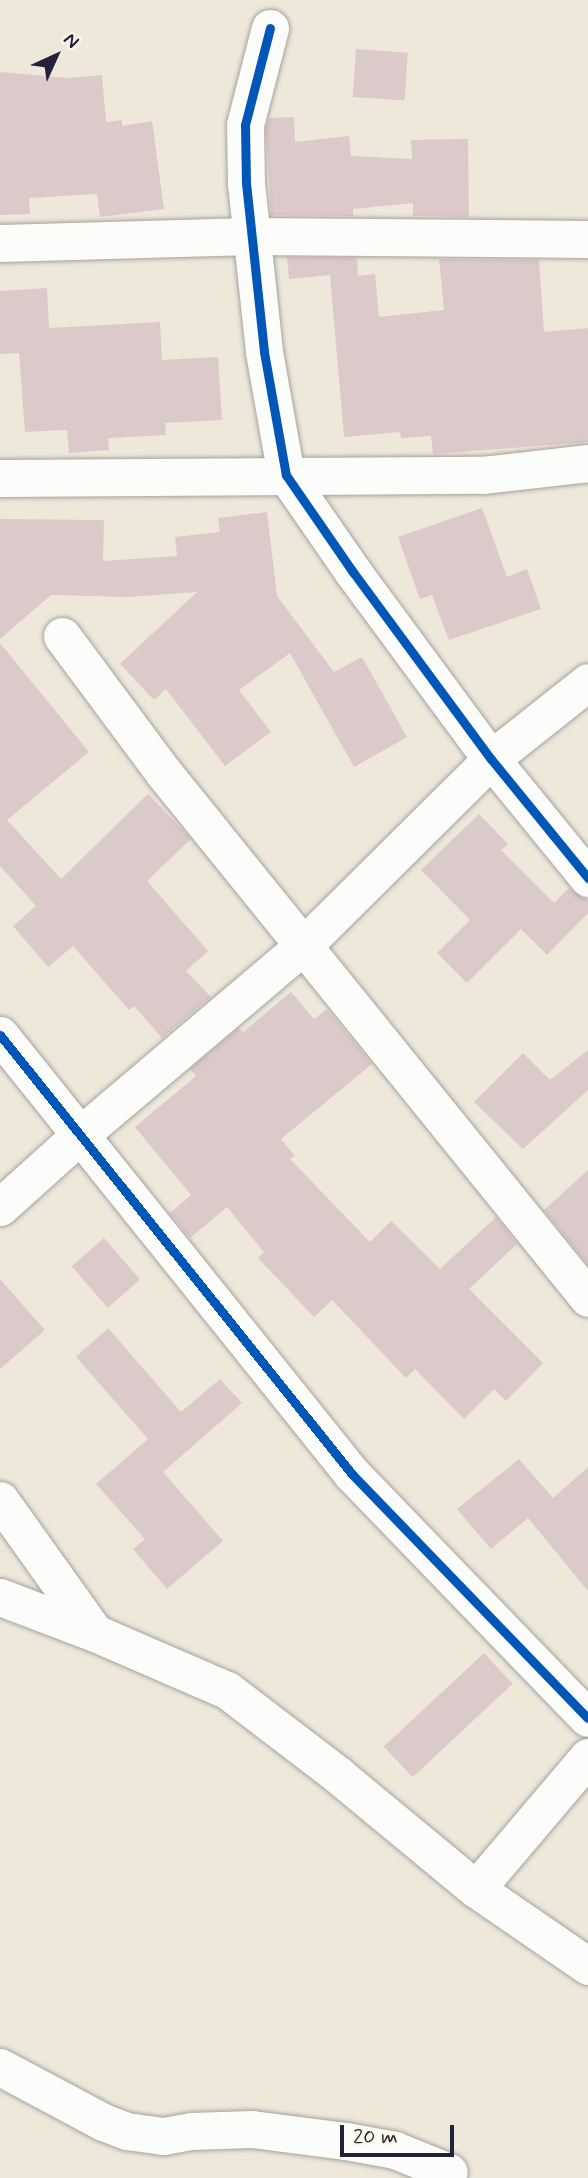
<!DOCTYPE html>
<style>
body{margin:0}
#map{position:relative;width:588px;height:2178px;overflow:hidden;background:#eee8db;font-family:Mynerve,sans-serif}
div>[style]{position:absolute}
.building>*{inset:0;background:#dcc9c9;transform-origin:0 0}
.roads{filter:drop-shadow(0 0 2px #a6a39e) drop-shadow(0 0 2px #a6a39e)}
.street>*{height:37px;margin:-18.5px;padding:0 18.5px;transform-origin:18.5px;border-radius:18.5px;background:#fcfcfa}
.cycleway>*{height:9px;margin:-4.5px;padding:0 4.5px;transform-origin:4.5px;border-radius:4.5px;background:#0057b8}
span{translate:-50% -50%;white-space:nowrap;text-align:center;line-height:1.15;-webkit-text-stroke:7px #fcf5e5;paint-order:stroke}
.north{position:absolute;left:21px;top:21px;width:70px;height:70px;-webkit-text-stroke:5px #fcf5e5;paint-order:stroke;rotate:45deg;font-size:19px;font-weight:700;line-height:28px;text-align:center;color:#22223b}
.north::after{content:'';display:block;margin:auto;width:24px;height:32px;background:#22223b;clip-path:polygon(50% 0,100% 100%,50% 72%,0 100%)}
.scale{position:absolute;left:340px;top:2125px;width:114px;height:32px;box-sizing:border-box;border:4px solid #22223b;border-top:0;padding-left:9px;font-size:21px;line-height:24px;white-space:nowrap;color:#22223b;-webkit-text-stroke:5px #fcf5e5;paint-order:stroke}
</style>
<div id="map">
<div class="building">
<i style="left:356px;top:49px;width:52px;height:48px;rotate:4deg"></i>
<i style="clip-path:polygon(0 72px,68px 78px,102px 75px,106px 122px,122px 120px,122px 126px,152px 121px,164px 209px,100px 217px,97px 194px,29px 198px,30px 214px,0 215px)"></i>
<i style="clip-path:polygon(294px 117px,295px 142px,349px 136px,351px 156px,412px 159px,411px 140px,468px 139px,469px 217px,413px 216px,413px 203px,353px 209px,353px 216px,271px 215px,266px 127px,269px 118px)"></i>
<i style="clip-path:polygon(287px 257px,357px 258px,358px 276px,375px 274px,379px 317px,444px 310px,439px 259px,539px 260px,544px 332px,588px 328px,588px 442px,433px 454px,431px 436px,401px 438px,400px 432px,344px 437px,330px 275px,289px 279px)"></i>
<i style="clip-path:polygon(47px 288px,49px 328px,160px 322px,162px 360px,218px 357px,222px 420px,165px 423px,166px 435px,108px 438px,109px 450px,69px 453px,67px 430px,25px 432px,19px 353px,0 354px,0 291px)"></i>
<i style="clip-path:polygon(482px 508px,507px 577px,527px 569px,541px 609px,449px 640px,432px 595px,420px 599px,398px 537px)"></i>
<i style="clip-path:polygon(267px 512px,277px 596px,334px 672px,362px 657px,407px 737px,354px 767px,290px 653px,239px 690px,271px 732px,225px 766px,166px 689px,154px 700px,120px 664px,197px 592px,128px 597px,51px 595px,0 639px,0 519px,104px 520px,103px 561px,177px 556px,175px 537px,220px 532px,218px 518px)"></i>
<i style="clip-path:polygon(0 643px,89px 752px,7px 820px,61px 879px,148px 794px,191px 839px,147px 881px,208px 951px,186px 971px,211px 997px,162px 1038px,134px 1006px,129px 1010px,73px 946px,48px 967px,13px 926px,36px 906px,0 866px)"></i>
<i style="clip-path:polygon(479px 814px,508px 844px,501px 850px,554px 903px,569px 888px,588px 901px,588px 913px,547px 955px,521px 929px,467px 983px,437px 953px,470px 920px,421px 870px)"></i>
<i style="clip-path:polygon(291px 992px,314px 1019px,327px 1009px,372px 1064px,281px 1139px,295px 1156px,290px 1159px,370px 1242px,391px 1221px,440px 1269px,496px 1217px,517px 1244px,469px 1289px,543px 1363px,506px 1401px,494px 1389px,464px 1419px,415px 1369px,406px 1378px,332px 1300px,314px 1317px,258px 1258px,264px 1252px,227px 1207px,190px 1238px,170px 1213px,191px 1195px,135px 1127px,196px 1076px,190px 1069px,239px 1028px,243px 1032px)"></i>
<i style="clip-path:polygon(588px 1050px,588px 1090px,523px 1149px,474px 1102px,523px 1053px,550px 1080px)"></i>
<i style="clip-path:polygon(588px 1170px,588px 1265px,544px 1210px)"></i>
<i style="left:104px;top:1238px;width:55px;height:43px;rotate:49deg"></i>
<i style="clip-path:polygon(0 1279px,45px 1330px,0 1369px)"></i>
<i style="clip-path:polygon(108px 1328px,181px 1412px,220px 1379px,242px 1403px,163px 1472px,223px 1541px,167px 1589px,133px 1549px,145px 1539px,96px 1484px,148px 1439px,76px 1357px)"></i>
<i style="clip-path:polygon(519px 1459px,553px 1498px,588px 1467px,588px 1591px,528px 1518px,491px 1549px,457px 1509px)"></i>
<i style="left:484px;top:1653px;width:42px;height:137px;rotate:47deg"></i>
</div>
<div class="roads">
<div class="street">
<i style="left:270px;top:28px;width:100px;rotate:104.5deg"></i>
<i style="left:245px;top:125px;width:58px;rotate:89deg"></i>
<i style="left:246px;top:183px;width:170px;rotate:83.9deg"></i>
<i style="left:264px;top:352px;width:125px;rotate:79.9deg"></i>
<i style="left:286px;top:475px;width:118px;rotate:55.4deg"></i>
<i style="left:353px;top:572px;width:232px;rotate:53.6deg"></i>
<i style="left:491px;top:759px;width:154px;rotate:50.8deg"></i>
<i style="left:0;top:243px;width:252px;rotate:-1.6deg"></i>
<i style="left:252px;top:236px;width:336px;rotate:0.5deg"></i>
<i style="left:0;top:478px;width:483px;rotate:-0.4deg"></i>
<i style="left:483px;top:475px;width:106px;rotate:-6.5deg"></i>
<i style="left:62px;top:636px;width:169px;rotate:53.4deg"></i>
<i style="left:163px;top:772px;width:676px;rotate:51.06deg"></i>
<i style="left:0;top:1035px;width:563px;rotate:51.28deg"></i>
<i style="left:352px;top:1474px;width:339px;rotate:46deg"></i>
<i style="left:0;top:1207px;width:108px;rotate:-42deg"></i>
<i style="left:80px;top:1135px;width:292px;rotate:-40.3deg"></i>
<i style="left:303px;top:946px;width:265px;rotate:-44.8deg"></i>
<i style="left:491px;top:759px;width:124px;rotate:-38.4deg"></i>
<i style="left:0;top:1500px;width:163px;rotate:54.5deg"></i>
<i style="left:95px;top:1633px;width:144px;rotate:23.4deg"></i>
<i style="left:227px;top:1690px;width:140px;rotate:37.4deg"></i>
<i style="left:338px;top:1775px;width:179px;rotate:39.6deg"></i>
<i style="left:476px;top:1889px;width:136px;rotate:34.5deg"></i>
<i style="left:0;top:1597px;width:102px;rotate:20.8deg"></i>
<i style="left:476px;top:1889px;width:173px;rotate:-49.7deg"></i>
<i style="left:0;top:2067px;width:117px;rotate:28.1deg"></i>
<i style="left:103px;top:2122px;width:26px;rotate:21deg"></i>
<i style="left:127px;top:2131px;width:36px;rotate:8deg"></i>
<i style="left:163px;top:2136px;width:28px;rotate:-10deg"></i>
<i style="left:191px;top:2131px;width:61px;rotate:-1.9deg"></i>
<i style="left:252px;top:2129px;width:95px;rotate:7.3deg"></i>
<i style="left:346px;top:2141px;width:50px;rotate:10.4deg"></i>
<i style="left:395px;top:2150px;width:58px;rotate:22.2deg"></i>
</div>
</div>
<div class="cycleway">
<i style="left:270px;top:28px;width:100px;rotate:104.5deg"></i>
<i style="left:245px;top:125px;width:58px;rotate:89deg"></i>
<i style="left:246px;top:183px;width:170px;rotate:83.9deg"></i>
<i style="left:264px;top:352px;width:125px;rotate:79.9deg"></i>
<i style="left:286px;top:475px;width:118px;rotate:55.4deg"></i>
<i style="left:353px;top:572px;width:232px;rotate:53.6deg"></i>
<i style="left:491px;top:759px;width:154px;rotate:50.8deg"></i>
<i style="left:0;top:1035px;width:563px;rotate:51.28deg"></i>
<i style="left:352px;top:1474px;width:339px;rotate:46deg"></i>
</div>
<div class="north">N</div>
<div class="scale">20 m</div>
</div>
